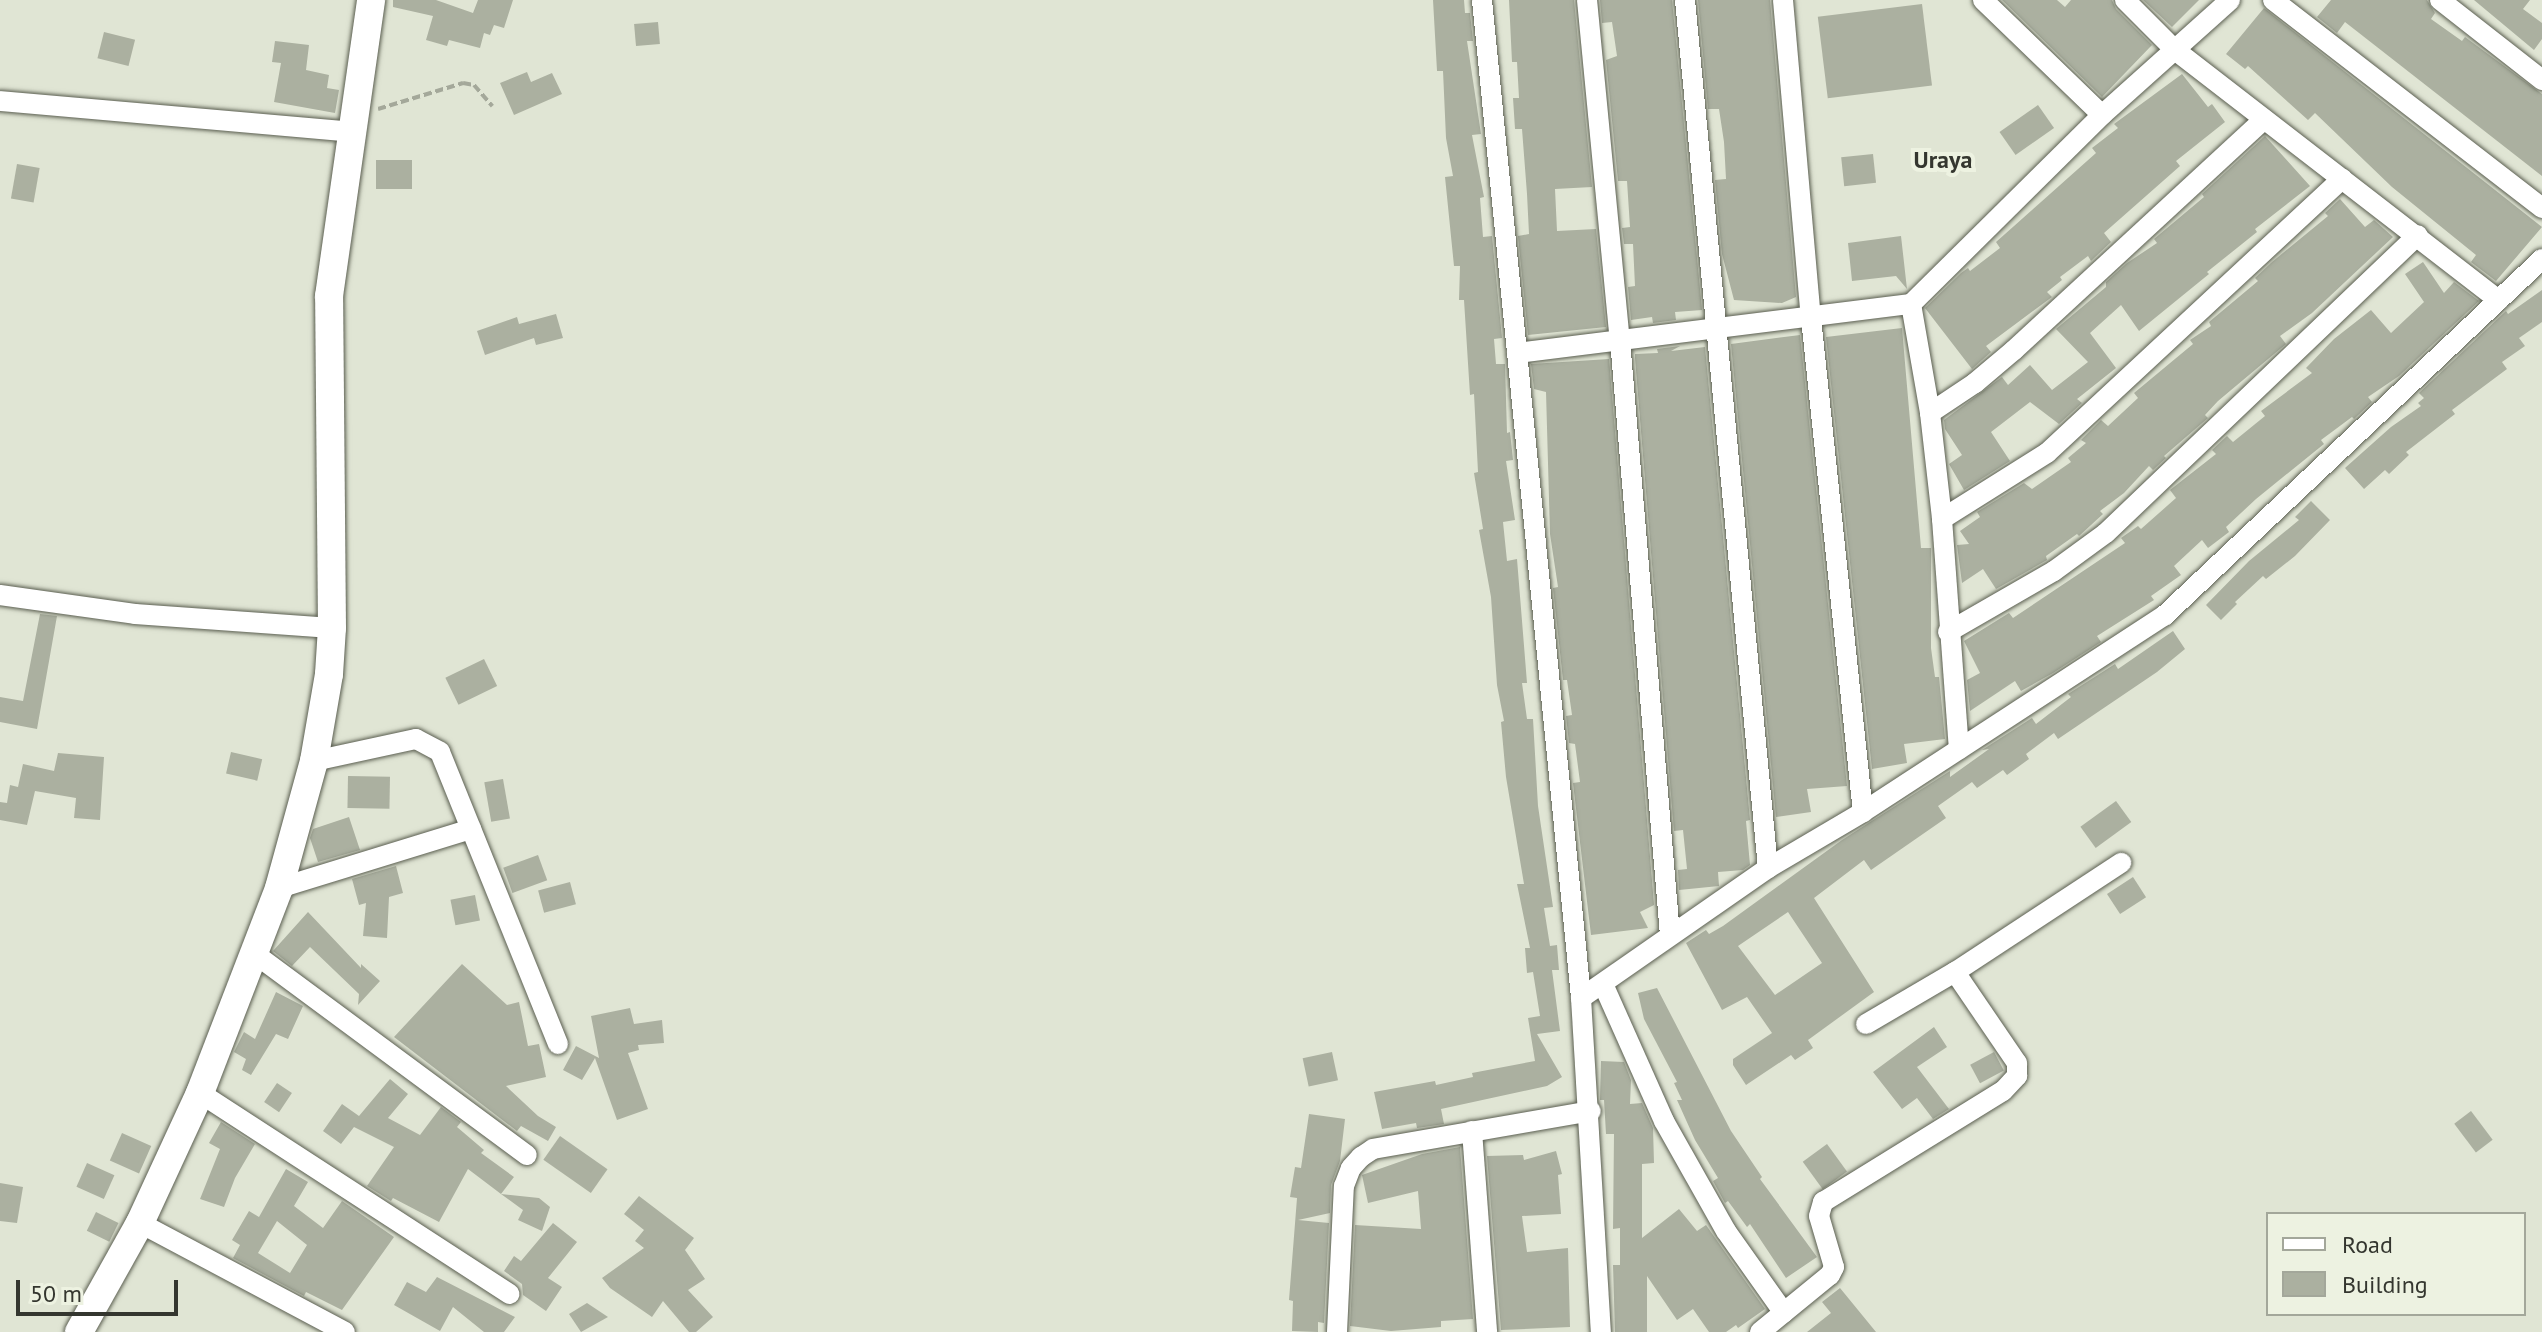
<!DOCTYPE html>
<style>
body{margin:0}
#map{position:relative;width:2542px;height:1332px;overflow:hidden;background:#e0e5d4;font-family:"PT Sans",sans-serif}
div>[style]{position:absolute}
.building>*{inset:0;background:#abb0a0;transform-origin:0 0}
.path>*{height:4px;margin-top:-2px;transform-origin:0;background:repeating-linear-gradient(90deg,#a4a89a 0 8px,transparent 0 12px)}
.roads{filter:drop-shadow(0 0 2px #5a5e50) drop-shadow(0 0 2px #5a5e50)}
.street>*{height:20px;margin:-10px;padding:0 10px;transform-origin:10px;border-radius:10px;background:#fff}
.secondary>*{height:28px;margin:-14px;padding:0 14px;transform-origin:14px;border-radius:14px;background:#fff}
span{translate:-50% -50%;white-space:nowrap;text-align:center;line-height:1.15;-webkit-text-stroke:8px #edf2e1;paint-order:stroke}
.quarter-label{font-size:24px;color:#34362f;font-weight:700}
.legend{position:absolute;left:2266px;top:1212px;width:260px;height:104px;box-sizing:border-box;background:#edf2e1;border:2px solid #a3a79a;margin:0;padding:10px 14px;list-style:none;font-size:24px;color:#34362f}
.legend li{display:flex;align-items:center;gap:16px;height:40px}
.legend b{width:40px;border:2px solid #a3a79a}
.scale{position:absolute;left:16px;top:1280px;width:162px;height:36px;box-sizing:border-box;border:4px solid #34362f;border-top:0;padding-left:10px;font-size:24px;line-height:28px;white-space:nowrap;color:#34362f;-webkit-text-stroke:6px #edf2e1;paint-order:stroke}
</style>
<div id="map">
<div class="building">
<i style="clip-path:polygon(393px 0,436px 0,473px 13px,478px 0,513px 0,504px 28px,494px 25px,490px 35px,484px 33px,480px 48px,449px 40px,447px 46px,426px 40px,433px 16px,393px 7px)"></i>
<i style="clip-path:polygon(1433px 0,1464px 0,1465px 13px,1470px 13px,1473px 41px,1467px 41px,1481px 134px,1472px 135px,1484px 197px,1480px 198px,1483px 237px,1492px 236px,1502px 338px,1494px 339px,1496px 364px,1505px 364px,1507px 433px,1510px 432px,1513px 460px,1506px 461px,1515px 520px,1503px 522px,1507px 561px,1517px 559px,1527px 683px,1522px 683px,1527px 719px,1533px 719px,1538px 806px,1553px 907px,1544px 908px,1550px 946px,1557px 945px,1559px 970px,1552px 970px,1560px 1031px,1537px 1034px,1562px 1077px,1547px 1086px,1441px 1109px,1444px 1124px,1417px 1128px,1416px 1123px,1382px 1129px,1374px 1092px,1435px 1081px,1436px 1085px,1473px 1077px,1472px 1073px,1535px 1061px,1528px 1018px,1540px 1016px,1533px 972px,1527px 973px,1525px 948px,1530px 948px,1517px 884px,1524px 884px,1506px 777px,1501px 722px,1504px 721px,1497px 685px,1491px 597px,1479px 530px,1483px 529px,1474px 473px,1478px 472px,1474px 394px,1470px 395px,1464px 300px,1459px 300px,1460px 266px,1454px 266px,1445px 177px,1453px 176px,1446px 138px,1443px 71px,1437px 71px)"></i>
<i style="clip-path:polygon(1509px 0,1574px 0,1592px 187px,1555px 189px,1557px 231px,1596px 229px,1606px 327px,1528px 335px,1518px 236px,1529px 234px,1527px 194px,1522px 129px,1515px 129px,1513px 98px,1519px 98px,1517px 62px,1512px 62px)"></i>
<i style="clip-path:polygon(1600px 0,1672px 0,1702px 310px,1675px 312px,1676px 320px,1653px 323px,1652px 317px,1631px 320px,1628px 287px,1635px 286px,1633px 244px,1624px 244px,1622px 228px,1630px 227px,1627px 181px,1618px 181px,1606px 60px,1617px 56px,1612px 22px,1602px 23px)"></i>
<i style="clip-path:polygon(1698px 0,1770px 0,1796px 297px,1782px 303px,1734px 300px,1722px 254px,1715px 180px,1726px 179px,1724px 142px,1719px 109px,1708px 109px)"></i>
<i style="clip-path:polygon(2002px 0,2057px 0,2065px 7px,2071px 0,2112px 0,2116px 9px,2152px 45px,2102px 97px)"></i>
<i style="clip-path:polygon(2143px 0,2199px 0,2172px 27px)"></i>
<i style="clip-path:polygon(2331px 0,2427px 0,2435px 13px,2431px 19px,2462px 41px,2465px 37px,2542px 94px,2542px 176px,2345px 22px,2337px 33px,2317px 17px)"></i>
<i style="clip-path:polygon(2474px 0,2530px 0,2523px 9px,2542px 23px,2542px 39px,2534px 50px)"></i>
<i style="left:1922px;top:4px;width:82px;height:105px;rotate:83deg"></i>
<i style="clip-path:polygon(2264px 8px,2542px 227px,2496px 281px,2471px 262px,2476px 255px,2392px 187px,2315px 113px,2308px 120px,2248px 66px,2245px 69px,2226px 54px)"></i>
<i style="left:658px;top:22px;width:22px;height:24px;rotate:85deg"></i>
<i style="left:104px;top:32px;width:32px;height:27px;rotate:14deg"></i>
<i style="clip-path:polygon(275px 41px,309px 45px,306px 70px,329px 75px,327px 88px,339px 90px,335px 113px,274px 102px,281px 63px,272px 62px)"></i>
<i style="clip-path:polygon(527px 72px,531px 82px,552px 73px,562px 94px,514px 115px,500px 83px)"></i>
<i style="clip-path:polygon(2182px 74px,2208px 107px,2212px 104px,2225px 122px,2176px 161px,2180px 166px,2104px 233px,2111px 242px,2091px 261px,2088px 256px,2060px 277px,2062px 280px,2047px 292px,2052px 297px,1986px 346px,1991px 352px,1972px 369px,1925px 308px,1961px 273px,1968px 268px,1970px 271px,2000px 248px,1996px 242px,2096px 153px,2092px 148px,2118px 128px,2114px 124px)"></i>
<i style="left:2038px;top:105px;width:28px;height:47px;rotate:55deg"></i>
<i style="clip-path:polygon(2265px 136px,2310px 186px,2255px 229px,2257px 232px,2207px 272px,2209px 274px,2139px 331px,2121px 305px,2090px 333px,2116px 368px,2077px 399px,2082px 403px,2059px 424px,2030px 402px,1991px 432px,2010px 461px,1964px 490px,1949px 464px,1962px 455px,1945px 429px,1944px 420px,2002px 377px,2008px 385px,2030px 365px,2052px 390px,2088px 362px,2056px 329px,2106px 287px,2106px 282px,2127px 263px,2157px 243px,2154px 239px,2204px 197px,2202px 194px)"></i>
<i style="left:1873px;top:154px;width:29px;height:32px;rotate:84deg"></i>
<i style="left:376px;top:160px;width:36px;height:29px"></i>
<i style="left:17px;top:164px;width:23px;height:35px;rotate:10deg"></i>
<i style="clip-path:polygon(2340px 199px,2365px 227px,2374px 220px,2393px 237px,2312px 313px,2280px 336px,2286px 344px,2218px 401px,2205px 415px,2208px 418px,2164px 456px,2166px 458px,2153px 470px,2149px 466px,2124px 493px,2100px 511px,2103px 514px,2079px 536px,2077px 534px,2046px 556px,2047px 560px,1996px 589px,1983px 569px,1962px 583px,1957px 545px,1969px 544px,1960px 531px,1980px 517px,1977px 512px,2024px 483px,2032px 489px,2071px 462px,2068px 458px,2086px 443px,2081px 440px,2101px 420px,2108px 426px,2138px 398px,2134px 393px,2193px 344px,2190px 340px,2211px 326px,2209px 322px,2258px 281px,2255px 278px,2272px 262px,2328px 216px,2325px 213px)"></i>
<i style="clip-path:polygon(1901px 236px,1907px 289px,1896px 276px,1852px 281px,1848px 243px)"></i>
<i style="clip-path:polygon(2423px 262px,2444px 293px,2454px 282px,2479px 301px,2399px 376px,2368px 397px,2372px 402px,2354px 419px,2352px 417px,2321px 440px,2324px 444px,2256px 499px,2226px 527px,2229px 532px,2208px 548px,2202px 540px,2174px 566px,2181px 575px,2151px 596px,2154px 600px,2097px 636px,2101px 642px,2053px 673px,2021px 691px,2015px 681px,1970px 711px,1967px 680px,1980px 673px,1964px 641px,2009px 613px,2013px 618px,2125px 543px,2121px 538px,2138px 526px,2141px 529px,2176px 498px,2170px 490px,2216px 454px,2212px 450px,2227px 436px,2233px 442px,2265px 416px,2261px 411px,2312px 373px,2306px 368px,2334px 339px,2371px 310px,2391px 333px,2424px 302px,2405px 274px)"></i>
<i style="clip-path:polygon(2542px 290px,2542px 322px,2519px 338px,2525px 346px,2502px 362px,2507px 369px,2452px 410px,2455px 414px,2406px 452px,2409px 455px,2389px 474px,2385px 470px,2364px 489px,2345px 468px,2391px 427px,2421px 406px,2418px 403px,2424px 398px,2419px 393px,2506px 311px,2508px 314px)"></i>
<i style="clip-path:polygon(556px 314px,563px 338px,536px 345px,534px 338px,485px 355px,477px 331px,517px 317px,519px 324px)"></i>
<i style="clip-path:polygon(1902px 328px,1921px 548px,1931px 548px,1931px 648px,1935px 677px,1939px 677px,1945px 739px,1904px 744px,1907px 763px,1872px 769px,1826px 337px)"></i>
<i style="clip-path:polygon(1800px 335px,1847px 786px,1807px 789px,1811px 812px,1776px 817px,1731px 344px)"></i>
<i style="clip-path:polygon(1680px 346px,1671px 351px,1705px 347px,1750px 820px,1746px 821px,1750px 865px,1743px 870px,1718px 872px,1719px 886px,1679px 890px,1678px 870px,1687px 869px,1683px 830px,1674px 831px,1635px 358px,1635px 354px,1658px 353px,1657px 349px)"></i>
<i style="clip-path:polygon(1609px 359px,1654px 905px,1640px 912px,1648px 928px,1591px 935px,1573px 783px,1580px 782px,1575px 744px,1569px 743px,1566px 716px,1572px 715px,1567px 680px,1563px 680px,1553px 588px,1558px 587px,1550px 534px,1546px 392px,1534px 389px,1531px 364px)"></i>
<i style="clip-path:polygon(2311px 501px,2330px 520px,2295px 556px,2266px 579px,2263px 576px,2235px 602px,2237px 604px,2221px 620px,2206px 605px,2249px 561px,2299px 520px,2295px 517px)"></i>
<i style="clip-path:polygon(40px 614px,57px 616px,37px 729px,0 722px,0 697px,23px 701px)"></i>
<i style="clip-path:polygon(evenodd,2173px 631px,2185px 649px,2157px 672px,2058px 739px,2054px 733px,2026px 754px,2029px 759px,2007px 775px,2003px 770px,1977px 788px,1972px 782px,1938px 806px,1946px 818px,1871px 870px,1864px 860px,1814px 898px,1874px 992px,1808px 1040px,1813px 1048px,1795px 1060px,1791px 1055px,1746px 1085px,1733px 1065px,1733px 1059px,1772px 1033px,1747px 997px,1722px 1010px,1686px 943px,1706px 930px,1709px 934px,1723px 926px,1842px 840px,1950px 771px,1950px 777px,1989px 749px,1982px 750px,2032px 718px,2036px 724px,2071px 697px,2068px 694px,2115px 664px,2118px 669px,2173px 631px,1788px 912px,1822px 963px,1775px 995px,1738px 946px,1788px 912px)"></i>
<i style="left:484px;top:659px;width:30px;height:43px;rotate:64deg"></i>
<i style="left:231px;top:752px;width:32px;height:22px;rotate:13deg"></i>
<i style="clip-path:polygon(58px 753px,104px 757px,100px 820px,74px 818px,76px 798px,35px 791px,27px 825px,0 820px,0 802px,7px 803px,10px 785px,18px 787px,23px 764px,54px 771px)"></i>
<i style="left:348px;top:776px;width:42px;height:32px;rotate:1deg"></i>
<i style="left:503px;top:779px;width:40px;height:19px;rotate:80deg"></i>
<i style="left:2116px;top:801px;width:26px;height:44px;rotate:54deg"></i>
<i style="clip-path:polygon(349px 817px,360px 850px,318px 862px,310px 838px,313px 829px)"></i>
<i style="left:538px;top:855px;width:27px;height:37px;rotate:70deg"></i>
<i style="clip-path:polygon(396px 866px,403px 893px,389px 897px,387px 938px,363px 936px,366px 903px,359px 905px,352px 879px)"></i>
<i style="left:2133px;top:877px;width:24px;height:31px;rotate:57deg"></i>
<i style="left:570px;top:882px;width:23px;height:33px;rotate:75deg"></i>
<i style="left:475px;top:895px;width:26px;height:25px;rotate:79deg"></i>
<i style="clip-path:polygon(308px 912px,361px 968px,361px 964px,380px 981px,358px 1005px,359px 994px,310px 947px,292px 966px,273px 951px)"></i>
<i style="clip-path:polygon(462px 964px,507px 1005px,519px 1002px,528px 1046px,539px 1044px,546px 1077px,506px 1086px,538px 1116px,556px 1127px,548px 1141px,521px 1126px,517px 1131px,394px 1037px)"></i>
<i style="clip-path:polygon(1657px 988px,1731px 1131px,1762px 1177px,1760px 1179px,1817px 1257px,1786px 1278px,1750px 1224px,1747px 1227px,1728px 1201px,1725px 1203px,1713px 1181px,1718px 1178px,1695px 1140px,1677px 1100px,1682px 1100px,1674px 1083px,1677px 1082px,1644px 1019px,1638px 993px)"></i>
<i style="clip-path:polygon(276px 992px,303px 1006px,288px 1039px,276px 1034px,251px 1075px,242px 1070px,246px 1059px,234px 1052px,244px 1032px,255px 1039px)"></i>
<i style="clip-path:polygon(630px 1008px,634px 1024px,662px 1020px,664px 1043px,638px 1045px,639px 1050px,628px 1053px,648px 1109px,617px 1120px,595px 1058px,582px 1080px,563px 1070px,576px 1046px,599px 1058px,591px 1016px)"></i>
<i style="clip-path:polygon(1934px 1027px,1947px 1047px,1917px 1067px,1949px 1109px,1933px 1119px,1917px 1098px,1902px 1109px,1873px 1072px)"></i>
<i style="left:1332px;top:1052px;width:29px;height:30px;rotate:78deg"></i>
<i style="left:1994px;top:1052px;width:21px;height:27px;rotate:62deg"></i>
<i style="clip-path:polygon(1601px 1061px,1624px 1062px,1631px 1080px,1630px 1104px,1642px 1103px,1653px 1128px,1654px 1163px,1642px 1164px,1642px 1238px,1679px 1209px,1697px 1231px,1706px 1225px,1765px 1309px,1738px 1328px,1736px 1325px,1726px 1332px,1709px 1332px,1693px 1309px,1677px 1320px,1647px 1276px,1647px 1332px,1615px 1332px,1613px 1265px,1620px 1265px,1620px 1228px,1613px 1229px,1614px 1134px,1606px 1134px,1604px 1100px,1600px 1100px)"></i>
<i style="clip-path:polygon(390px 1079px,408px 1094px,388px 1118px,420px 1135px,441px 1107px,461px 1122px,457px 1127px,484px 1150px,481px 1153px,514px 1177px,501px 1194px,468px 1169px,439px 1222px,393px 1198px,391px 1201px,367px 1186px,394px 1147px,354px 1127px,341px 1144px,323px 1131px,342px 1104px,359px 1116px)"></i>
<i style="left:277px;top:1083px;width:18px;height:23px;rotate:34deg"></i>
<i style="left:2471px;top:1111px;width:36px;height:21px;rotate:53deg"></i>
<i style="clip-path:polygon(1309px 1114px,1345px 1119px,1340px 1161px,1331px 1185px,1330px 1213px,1298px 1220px,1329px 1223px,1324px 1323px,1318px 1322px,1318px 1332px,1292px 1331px,1293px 1301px,1289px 1300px,1297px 1198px,1290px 1197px,1295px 1167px,1301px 1168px)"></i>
<i style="clip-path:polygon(221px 1122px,255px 1144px,235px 1178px,224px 1207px,200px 1199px,220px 1149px,209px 1143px)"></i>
<i style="left:122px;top:1133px;width:32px;height:30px;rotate:24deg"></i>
<i style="left:560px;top:1136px;width:58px;height:29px;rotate:35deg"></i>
<i style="left:1827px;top:1144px;width:34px;height:30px;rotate:54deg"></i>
<i style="clip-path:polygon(1460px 1147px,1473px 1319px,1441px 1321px,1441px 1327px,1391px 1331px,1350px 1326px,1355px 1225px,1421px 1229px,1418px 1191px,1368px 1203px,1362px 1175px,1422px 1154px)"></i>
<i style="clip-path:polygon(1556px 1151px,1562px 1174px,1558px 1175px,1561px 1214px,1522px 1216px,1527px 1252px,1568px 1248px,1570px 1327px,1501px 1330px,1487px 1156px,1523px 1155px,1524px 1160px)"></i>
<i style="left:87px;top:1163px;width:30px;height:26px;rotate:24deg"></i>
<i style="clip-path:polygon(evenodd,286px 1169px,308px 1182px,294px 1206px,323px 1228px,342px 1201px,394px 1237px,342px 1310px,306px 1292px,304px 1296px,233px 1258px,240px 1245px,232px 1240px,249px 1211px,259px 1217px,286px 1169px,277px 1221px,307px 1245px,290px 1273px,258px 1253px,277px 1221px)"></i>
<i style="clip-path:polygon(0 1183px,23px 1187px,17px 1223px,0 1221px)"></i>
<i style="clip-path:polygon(501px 1194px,539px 1198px,550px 1207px,542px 1231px,518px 1220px,523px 1210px)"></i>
<i style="clip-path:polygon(639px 1196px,694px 1238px,685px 1250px,705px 1279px,688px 1290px,713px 1317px,696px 1332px,689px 1332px,663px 1301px,652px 1317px,610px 1288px,602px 1278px,644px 1248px,635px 1241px,644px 1230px,624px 1214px)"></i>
<i style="left:96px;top:1212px;width:25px;height:21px;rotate:26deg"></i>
<i style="clip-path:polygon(553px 1223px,577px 1242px,548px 1278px,562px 1287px,546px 1311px,523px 1295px,522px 1284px,504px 1271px,514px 1256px,521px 1261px)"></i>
<i style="clip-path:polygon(437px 1277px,515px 1317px,504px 1332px,484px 1332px,453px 1307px,440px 1331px,394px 1305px,407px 1282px,426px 1292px)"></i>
<i style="clip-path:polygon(1840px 1288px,1876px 1332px,1807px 1332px,1831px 1313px,1822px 1302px)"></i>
<i style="clip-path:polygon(587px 1303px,608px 1317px,581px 1332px,569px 1314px)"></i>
</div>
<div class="path">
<i style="left:378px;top:109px;width:89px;rotate:-17deg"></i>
<i style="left:463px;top:83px;width:11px;rotate:10deg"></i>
<i style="left:474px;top:85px;width:28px;rotate:49deg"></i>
</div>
<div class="roads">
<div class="street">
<i style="left:1482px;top:0;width:1003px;rotate:84.33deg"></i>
<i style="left:1581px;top:998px;width:335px;rotate:86.6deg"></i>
<i style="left:1587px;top:0;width:342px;rotate:84.5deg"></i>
<i style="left:1620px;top:340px;width:597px;rotate:85.2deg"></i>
<i style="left:1685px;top:0;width:872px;rotate:84.54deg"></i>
<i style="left:1783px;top:0;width:319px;rotate:85deg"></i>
<i style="left:1811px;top:318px;width:497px;rotate:84deg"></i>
<i style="left:1983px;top:0;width:165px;rotate:44deg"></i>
<i style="left:2125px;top:0;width:71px;rotate:45deg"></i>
<i style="left:2175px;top:50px;width:409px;rotate:37.7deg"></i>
<i style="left:2273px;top:0;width:340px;rotate:37.7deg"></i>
<i style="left:2440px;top:0;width:130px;rotate:38.1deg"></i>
<i style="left:0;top:101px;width:354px;rotate:5deg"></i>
<i style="left:1911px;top:304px;width:111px;rotate:80.1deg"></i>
<i style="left:1930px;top:413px;width:107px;rotate:83.5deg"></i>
<i style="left:1942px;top:519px;width:231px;rotate:85.8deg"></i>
<i style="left:1517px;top:353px;width:397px;rotate:-7.1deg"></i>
<i style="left:1911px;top:304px;width:269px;rotate:-44.7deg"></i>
<i style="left:2102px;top:115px;width:172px;rotate:-41.9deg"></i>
<i style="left:1930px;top:413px;width:54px;rotate:-33.7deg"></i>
<i style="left:1975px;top:383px;width:51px;rotate:-40.2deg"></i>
<i style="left:2014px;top:350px;width:340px;rotate:-42.7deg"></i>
<i style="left:1942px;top:519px;width:124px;rotate:-32.2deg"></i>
<i style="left:2047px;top:453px;width:403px;rotate:-42.9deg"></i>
<i style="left:0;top:595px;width:136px;rotate:8deg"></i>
<i style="left:135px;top:614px;width:197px;rotate:4.1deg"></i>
<i style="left:1948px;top:632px;width:122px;rotate:-29.9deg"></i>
<i style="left:2054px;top:571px;width:64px;rotate:-36.2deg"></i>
<i style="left:2106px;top:533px;width:431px;rotate:-43.7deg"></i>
<i style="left:314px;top:761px;width:104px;rotate:-12.2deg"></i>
<i style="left:416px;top:739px;width:27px;rotate:28deg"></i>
<i style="left:440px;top:752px;width:315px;rotate:68deg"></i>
<i style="left:279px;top:888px;width:201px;rotate:-17.1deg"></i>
<i style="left:255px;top:954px;width:338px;rotate:36.5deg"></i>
<i style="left:1603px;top:984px;width:150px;rotate:66deg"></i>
<i style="left:1664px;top:1121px;width:126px;rotate:60.6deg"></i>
<i style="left:1726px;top:1231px;width:100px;rotate:54.7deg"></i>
<i style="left:1581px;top:998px;width:228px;rotate:-34.8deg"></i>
<i style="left:1768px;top:868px;width:110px;rotate:-30.5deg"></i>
<i style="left:1863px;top:812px;width:359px;rotate:-33.1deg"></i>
<i style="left:2164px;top:616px;width:520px;rotate:-43.36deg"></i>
<i style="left:1866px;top:1024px;width:103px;rotate:-30.3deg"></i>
<i style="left:1955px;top:972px;width:199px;rotate:-33.3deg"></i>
<i style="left:200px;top:1093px;width:369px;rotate:33deg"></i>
<i style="left:1472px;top:1131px;width:202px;rotate:85.7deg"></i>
<i style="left:140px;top:1223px;width:232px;rotate:28deg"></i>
<i style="left:1337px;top:1332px;width:146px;rotate:-87.3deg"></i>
<i style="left:1344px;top:1186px;width:19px;rotate:-69deg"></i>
<i style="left:1351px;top:1168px;width:15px;rotate:-48deg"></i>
<i style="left:1361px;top:1157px;width:14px;rotate:-34deg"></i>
<i style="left:1373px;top:1149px;width:221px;rotate:-9.9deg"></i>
<i style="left:1760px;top:1332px;width:90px;rotate:-39.2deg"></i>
<i style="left:1830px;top:1275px;width:9px;rotate:-63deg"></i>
<i style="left:1834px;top:1267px;width:53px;rotate:-106.4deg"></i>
<i style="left:1819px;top:1216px;width:15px;rotate:-74deg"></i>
<i style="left:1823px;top:1202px;width:211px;rotate:-31.7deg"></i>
<i style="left:2003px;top:1091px;width:21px;rotate:-47deg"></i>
<i style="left:2017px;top:1076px;width:13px;rotate:-90deg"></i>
<i style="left:2017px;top:1063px;width:110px;rotate:-124.3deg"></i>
</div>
<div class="secondary">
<i style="left:79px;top:1332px;width:125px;rotate:-60.8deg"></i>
<i style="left:140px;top:1223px;width:143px;rotate:-65.2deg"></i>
<i style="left:200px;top:1093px;width:220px;rotate:-68.9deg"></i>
<i style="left:279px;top:888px;width:132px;rotate:-74.6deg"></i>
<i style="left:314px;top:761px;width:88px;rotate:-80.2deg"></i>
<i style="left:329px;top:674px;width:46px;rotate:-86.3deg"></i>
<i style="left:332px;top:628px;width:332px;rotate:-90.5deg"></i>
<i style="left:329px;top:296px;width:299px;rotate:-81.9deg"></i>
</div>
</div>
<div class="quarter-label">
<span style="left:1943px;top:160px">Uraya</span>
</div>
<ul class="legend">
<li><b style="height:10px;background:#fff"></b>Road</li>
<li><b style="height:22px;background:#abb0a0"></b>Building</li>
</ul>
<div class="scale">50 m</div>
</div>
